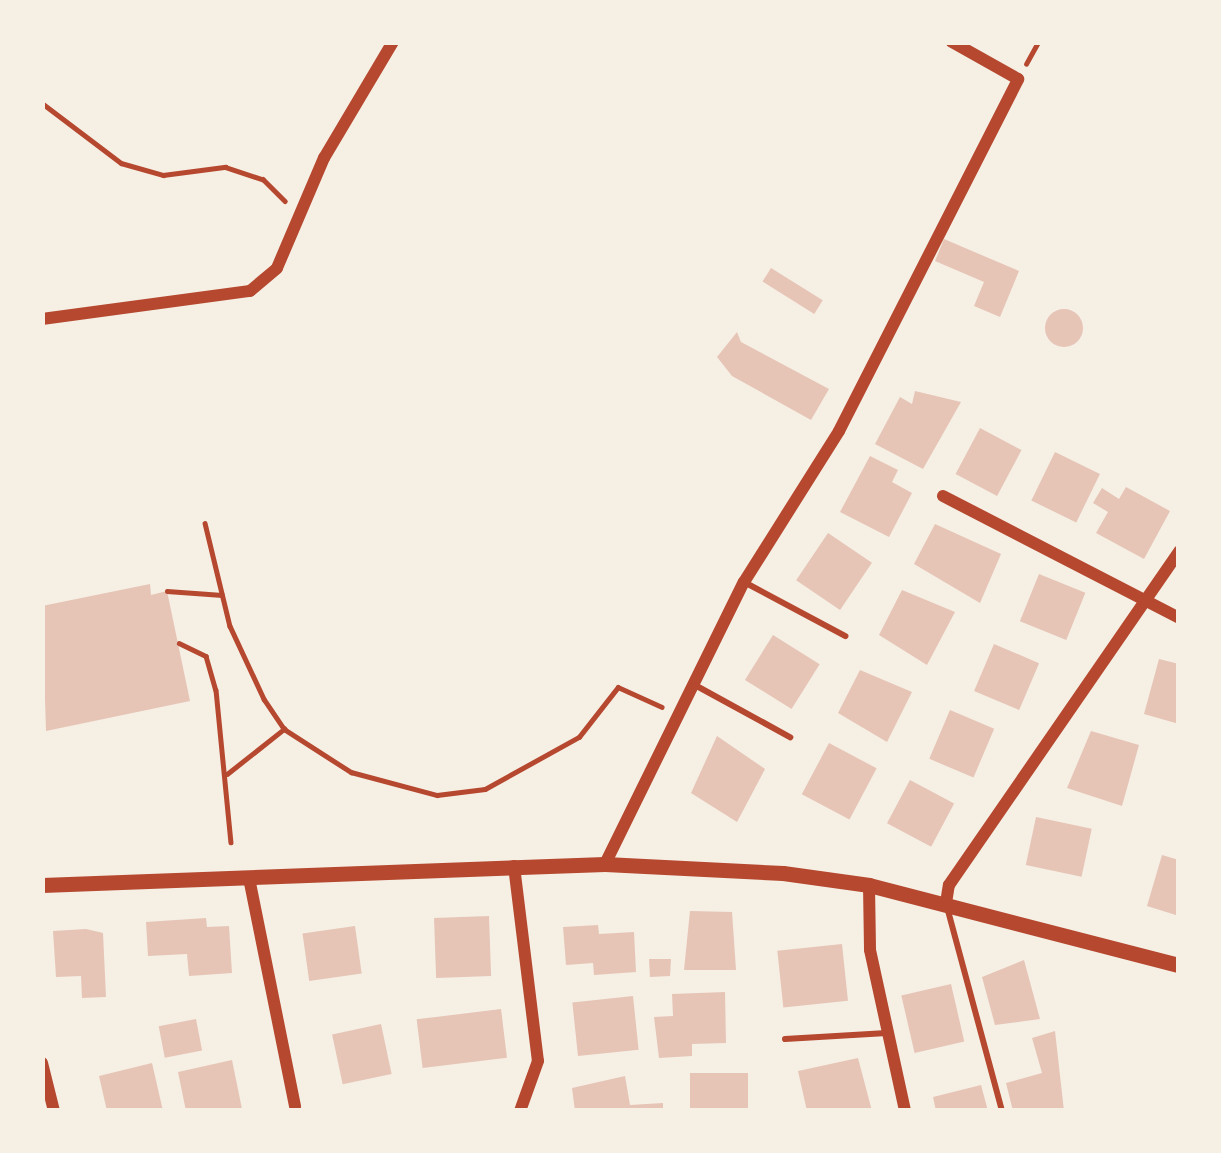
<!DOCTYPE html>
<style>
body{margin:0}
#map{position:relative;width:1221px;height:1153px;overflow:hidden;background:#f6efe4;font-family:"Titillium Web",sans-serif}
div>[style]{position:absolute}
.building>*{inset:0;background:#e6c5b7;transform-origin:0 0}
.round{border-radius:50%}
.path>*{height:4.5px;margin:-2.25px;padding:0 2.25px;transform-origin:2.25px;border-radius:2.25px;background:#b5482f}
.service>*{height:6px;margin:-3px;padding:0 3px;transform-origin:3px;border-radius:3px;background:#b5482f}
.minor>*{height:12px;margin:-6px;padding:0 6px;transform-origin:6px;border-radius:6px;background:#b5482f}
.tertiary>*{height:15px;margin:-7.5px;padding:0 7.5px;transform-origin:7.5px;border-radius:7.5px;background:#b5482f}
span{translate:-50% -50%;white-space:nowrap;text-align:center;line-height:1.15;-webkit-text-stroke:12px #f6efe4;paint-order:stroke}
.frame{position:absolute;inset:0;border:45px solid #f6efe4;pointer-events:none}
</style>
<div id="map">
<div class="building">
<i style="clip-path:polygon(944px 239px,1019px 271px,1000px 317px,974px 306px,984px 282px,935px 261px)"></i>
<i style="left:771px;top:268px;width:61px;height:16px;rotate:32deg"></i>
<i class="round" style="left:1045px;top:309px;width:38px;height:38px"></i>
<i style="clip-path:polygon(737px 332px,741px 342px,829px 389px,811px 420px,732px 376px,717px 357px)"></i>
<i style="clip-path:polygon(915px 391px,961px 402px,923px 469px,875px 444px,900px 397px,912px 404px)"></i>
<i style="left:980px;top:428px;width:47px;height:52px;rotate:28deg"></i>
<i style="left:1055px;top:452px;width:50px;height:54px;rotate:26deg"></i>
<i style="clip-path:polygon(870px 456px,898px 470px,892px 482px,912px 493px,889px 537px,840px 512px)"></i>
<i style="clip-path:polygon(1126px 487px,1170px 511px,1144px 559px,1096px 533px,1108px 512px,1093px 503px,1102px 488px,1119px 499px)"></i>
<i style="clip-path:polygon(935px 524px,1001px 554px,980px 603px,914px 564px)"></i>
<i style="left:828px;top:533px;width:53px;height:57px;rotate:34deg"></i>
<i style="left:1039px;top:574px;width:50px;height:51px;rotate:22deg"></i>
<i style="clip-path:polygon(150px 584px,151px 595px,167px 591px,190px 701px,46px 731px,42px 606px)"></i>
<i style="clip-path:polygon(902px 590px,955px 612px,927px 665px,879px 635px)"></i>
<i style="left:773px;top:635px;width:55px;height:53px;rotate:32deg"></i>
<i style="left:994px;top:644px;width:49px;height:51px;rotate:23deg"></i>
<i style="clip-path:polygon(1159px 659px,1179px 664px,1179px 724px,1144px 714px)"></i>
<i style="clip-path:polygon(860px 670px,912px 692px,887px 742px,838px 713px)"></i>
<i style="left:950px;top:710px;width:48px;height:53px;rotate:23deg"></i>
<i style="clip-path:polygon(1091px 731px,1139px 745px,1122px 806px,1067px 788px)"></i>
<i style="clip-path:polygon(717px 736px,765px 769px,737px 822px,691px 793px)"></i>
<i style="left:829px;top:743px;width:54px;height:58px;rotate:28deg"></i>
<i style="left:910px;top:780px;width:50px;height:49px;rotate:28deg"></i>
<i style="left:1036px;top:817px;width:57px;height:49px;rotate:12deg"></i>
<i style="clip-path:polygon(1162px 855px,1179px 860px,1179px 916px,1147px 906px)"></i>
<i style="clip-path:polygon(690px 911px,732px 912px,736px 970px,684px 970px)"></i>
<i style="left:489px;top:916px;width:60px;height:55px;rotate:88deg"></i>
<i style="clip-path:polygon(206px 918px,207px 927px,229px 926px,232px 973px,189px 976px,187px 954px,148px 956px,146px 922px)"></i>
<i style="clip-path:polygon(598px 925px,599px 934px,634px 932px,636px 972px,594px 975px,593px 963px,566px 965px,563px 927px)"></i>
<i style="left:355px;top:926px;width:48px;height:53px;rotate:82deg"></i>
<i style="clip-path:polygon(86px 929px,103px 933px,106px 997px,82px 998px,81px 976px,56px 977px,53px 931px)"></i>
<i style="left:842px;top:944px;width:57px;height:65px;rotate:84deg"></i>
<i style="clip-path:polygon(649px 959px,671px 959px,670px 976px,650px 977px)"></i>
<i style="clip-path:polygon(1024px 960px,1040px 1019px,995px 1025px,982px 977px)"></i>
<i style="left:951px;top:984px;width:59px;height:51px;rotate:77deg"></i>
<i style="clip-path:polygon(725px 992px,726px 1043px,692px 1044px,692px 1056px,659px 1058px,654px 1017px,673px 1016px,672px 994px)"></i>
<i style="left:633px;top:996px;width:54px;height:61px;rotate:84deg"></i>
<i style="left:501px;top:1009px;width:49px;height:85px;rotate:83deg"></i>
<i style="left:196px;top:1019px;width:32px;height:38px;rotate:79deg"></i>
<i style="left:381px;top:1024px;width:51px;height:50px;rotate:78deg"></i>
<i style="clip-path:polygon(1055px 1031px,1064px 1111px,1013px 1111px,1006px 1083px,1042px 1073px,1032px 1038px)"></i>
<i style="clip-path:polygon(858px 1058px,872px 1111px,807px 1111px,798px 1071px)"></i>
<i style="clip-path:polygon(232px 1060px,242px 1109px,186px 1111px,178px 1072px)"></i>
<i style="clip-path:polygon(152px 1063px,163px 1111px,107px 1111px,99px 1076px)"></i>
<i style="left:690px;top:1073px;width:58px;height:38px"></i>
<i style="clip-path:polygon(625px 1076px,630px 1105px,663px 1103px,663px 1111px,575px 1111px,572px 1088px)"></i>
<i style="clip-path:polygon(981px 1085px,988px 1111px,936px 1111px,933px 1097px)"></i>
</div>
<div class="path">
<i style="left:1026px;top:64px;width:25px;rotate:-61deg"></i>
<i style="left:42px;top:103px;width:99px;rotate:37.2deg"></i>
<i style="left:121px;top:163px;width:44px;rotate:15.9deg"></i>
<i style="left:163px;top:175px;width:63px;rotate:-7.4deg"></i>
<i style="left:225px;top:167px;width:40px;rotate:18deg"></i>
<i style="left:263px;top:179px;width:31px;rotate:45deg"></i>
<i style="left:205px;top:523px;width:106px;rotate:76.4deg"></i>
<i style="left:230px;top:626px;width:81px;rotate:65deg"></i>
<i style="left:264px;top:699px;width:36px;rotate:56deg"></i>
<i style="left:284px;top:729px;width:80px;rotate:32.7deg"></i>
<i style="left:351px;top:772px;width:89px;rotate:15deg"></i>
<i style="left:437px;top:795px;width:48px;rotate:-7.1deg"></i>
<i style="left:485px;top:789px;width:107px;rotate:-29deg"></i>
<i style="left:579px;top:737px;width:63px;rotate:-52deg"></i>
<i style="left:618px;top:687px;width:48px;rotate:24.4deg"></i>
<i style="left:167px;top:591px;width:55px;rotate:4.2deg"></i>
<i style="left:179px;top:643px;width:30px;rotate:26deg"></i>
<i style="left:206px;top:656px;width:35px;rotate:74deg"></i>
<i style="left:216px;top:690px;width:153px;rotate:84.4deg"></i>
<i style="left:227px;top:774px;width:73px;rotate:-38.3deg"></i>
</div>
<div class="service">
<i style="left:744px;top:582px;width:115px;rotate:28.1deg"></i>
<i style="left:693px;top:684px;width:111px;rotate:28.7deg"></i>
<i style="left:947px;top:907px;width:211px;rotate:74.9deg"></i>
<i style="left:785px;top:1039px;width:102px;rotate:-3.4deg"></i>
</div>
<div class="minor">
<i style="left:42px;top:319px;width:210px;rotate:-7.7deg"></i>
<i style="left:250px;top:291px;width:35px;rotate:-40deg"></i>
<i style="left:277px;top:268px;width:120px;rotate:-66.9deg"></i>
<i style="left:324px;top:158px;width:135px;rotate:-59.3deg"></i>
<i style="left:943px;top:496px;width:266px;rotate:27.3deg"></i>
<i style="left:605px;top:864px;width:314px;rotate:-63.8deg"></i>
<i style="left:744px;top:582px;width:178px;rotate:-57.8deg"></i>
<i style="left:839px;top:431px;width:395px;rotate:-63deg"></i>
<i style="left:1018px;top:79px;width:76px;rotate:-150.7deg"></i>
<i style="left:514px;top:866px;width:196px;rotate:83deg"></i>
<i style="left:538px;top:1061px;width:53px;rotate:109.8deg"></i>
<i style="left:249px;top:878px;width:233px;rotate:78.6deg"></i>
<i style="left:869px;top:885px;width:65px;rotate:89.1deg"></i>
<i style="left:870px;top:950px;width:165px;rotate:77.7deg"></i>
<i style="left:946px;top:903px;width:18px;rotate:-81deg"></i>
<i style="left:949px;top:885px;width:406px;rotate:-55.4deg"></i>
<i style="left:42px;top:1063px;width:49px;rotate:76deg"></i>
</div>
<div class="tertiary">
<i style="left:42px;top:885px;width:563px;rotate:-2.14deg"></i>
<i style="left:605px;top:864px;width:178px;rotate:2.9deg"></i>
<i style="left:783px;top:873px;width:87px;rotate:7.9deg"></i>
<i style="left:869px;top:885px;width:320px;rotate:14.5deg"></i>
</div>
<div class="frame"></div>
</div>
